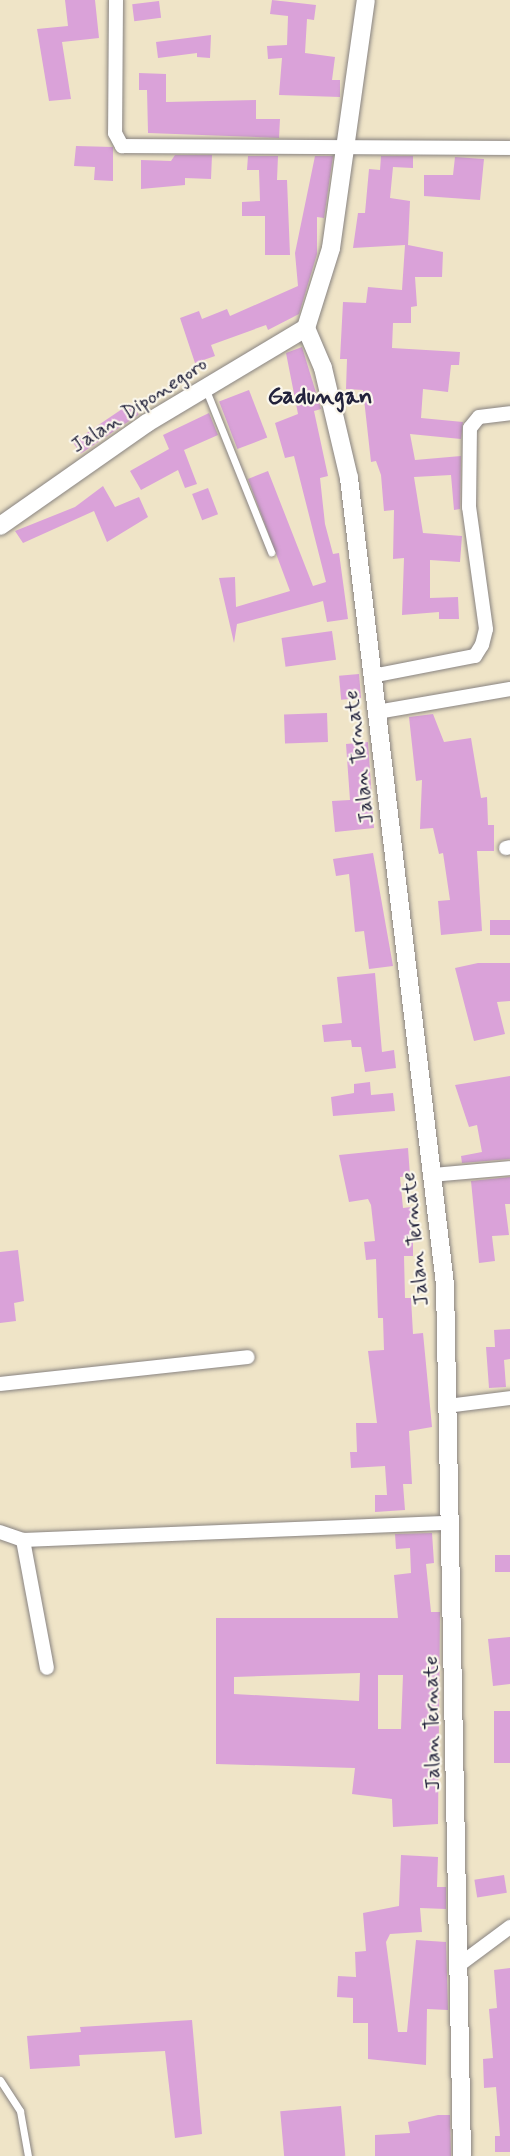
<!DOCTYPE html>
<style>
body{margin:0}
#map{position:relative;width:510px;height:2156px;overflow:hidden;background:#efe4c7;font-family:Mynerve,sans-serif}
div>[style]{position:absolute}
.building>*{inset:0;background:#daa2d9;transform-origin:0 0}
.roads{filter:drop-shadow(0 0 2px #888381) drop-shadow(0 0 2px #888381)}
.lane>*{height:7px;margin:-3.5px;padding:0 3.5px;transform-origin:3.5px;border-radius:3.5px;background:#fff}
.street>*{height:14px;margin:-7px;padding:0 7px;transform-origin:7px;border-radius:7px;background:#fff}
.secondary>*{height:18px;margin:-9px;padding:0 9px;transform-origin:9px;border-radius:9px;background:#fff}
span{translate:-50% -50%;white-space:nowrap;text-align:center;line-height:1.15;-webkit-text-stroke:4.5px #fbf7ec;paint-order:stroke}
.street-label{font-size:21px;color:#22223b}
.quarter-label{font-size:24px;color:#22223b;font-weight:700}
</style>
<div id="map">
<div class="building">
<i style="clip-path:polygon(65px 0,95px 0,99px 38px,62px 42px,71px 99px,49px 101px,37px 29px,68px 26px)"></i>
<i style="clip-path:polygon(272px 0,316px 5px,314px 20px,307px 19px,305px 53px,335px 57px,332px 80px,340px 80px,340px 97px,279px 95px,282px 58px,268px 59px,267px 46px,287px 45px,288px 16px,270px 14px)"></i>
<i style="left:159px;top:1px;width:17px;height:27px;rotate:83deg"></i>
<i style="clip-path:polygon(211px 35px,210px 58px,197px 57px,197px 53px,158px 58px,156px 42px)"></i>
<i style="clip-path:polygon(139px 73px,166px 74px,166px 102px,256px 100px,256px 119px,280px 119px,279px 138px,148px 133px,147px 90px,139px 90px)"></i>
<i style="clip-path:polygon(76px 146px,113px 147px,113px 181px,94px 180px,95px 167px,74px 166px)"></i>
<i style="clip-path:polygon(175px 155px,212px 155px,211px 179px,185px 178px,185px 185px,141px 189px,141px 160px,171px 161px)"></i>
<i style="clip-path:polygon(248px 156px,278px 156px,277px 180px,287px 180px,290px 255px,265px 255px,265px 216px,242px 216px,242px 202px,260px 201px,259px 170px,247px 170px)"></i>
<i style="clip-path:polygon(315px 156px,333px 156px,324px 218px,317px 217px,317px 254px,299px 314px,268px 330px,266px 325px,211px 345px,215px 356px,195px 363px,180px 318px,199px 311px,202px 319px,227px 309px,230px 316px,298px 286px,295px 253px)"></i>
<i style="clip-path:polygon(381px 156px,413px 156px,413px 168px,393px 167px,390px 198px,410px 201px,408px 245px,443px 252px,442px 277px,415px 277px,417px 306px,411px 307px,411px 323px,393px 323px,392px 348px,460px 352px,459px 365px,451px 365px,448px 392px,423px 389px,421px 418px,463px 422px,461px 439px,410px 434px,415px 460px,461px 456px,460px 509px,454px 510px,451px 475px,414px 477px,423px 533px,462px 536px,460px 562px,430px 560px,430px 598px,458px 597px,459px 619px,439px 619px,439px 612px,402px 615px,404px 558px,393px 559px,394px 510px,384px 511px,381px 475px,376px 461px,371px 462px,363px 390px,346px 389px,347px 359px,340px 359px,343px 302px,366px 303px,368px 287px,402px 290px,405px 245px,353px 248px,358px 213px,365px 213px,369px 169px,380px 170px)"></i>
<i style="clip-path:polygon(455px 157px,484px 159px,480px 200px,424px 196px,424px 175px,453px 175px)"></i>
<i style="clip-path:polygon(302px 347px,321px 409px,314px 411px,328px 476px,320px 478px,325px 524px,333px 554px,339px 553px,348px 619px,327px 622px,323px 601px,237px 624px,234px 643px,219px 578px,235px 577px,236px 607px,290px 591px,248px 479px,268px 471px,313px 586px,326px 582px,294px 456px,285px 458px,275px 423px,298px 414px,286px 353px)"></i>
<i style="left:249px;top:390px;width:51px;height:32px;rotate:69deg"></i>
<i style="left:131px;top:403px;width:14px;height:70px;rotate:56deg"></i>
<i style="clip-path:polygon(209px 413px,218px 435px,184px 450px,197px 484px,185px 488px,178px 470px,141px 490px,130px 471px,169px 449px,163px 435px)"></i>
<i style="clip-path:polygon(103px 486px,115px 507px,139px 497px,148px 517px,107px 542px,94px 511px,23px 543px,15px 531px,75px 507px)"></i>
<i style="left:208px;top:488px;width:28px;height:17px;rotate:69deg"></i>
<i style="left:332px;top:631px;width:29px;height:51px;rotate:82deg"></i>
<i style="left:359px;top:674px;width:24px;height:20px;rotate:85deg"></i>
<i style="left:327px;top:713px;width:29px;height:43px;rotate:88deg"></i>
<i style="clip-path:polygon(433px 714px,444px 742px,471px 738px,481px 798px,487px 797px,488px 825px,494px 825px,494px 851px,477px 851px,482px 931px,441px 935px,438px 901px,450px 900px,443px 853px,439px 854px,433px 828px,420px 829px,422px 780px,416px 781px,409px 717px)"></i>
<i style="clip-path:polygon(368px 742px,374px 828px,335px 832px,332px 801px,350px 800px,346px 744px)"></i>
<i style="clip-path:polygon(373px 853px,393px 966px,369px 969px,364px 931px,355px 932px,349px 874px,336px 876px,333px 859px)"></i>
<i style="left:510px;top:920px;width:15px;height:20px;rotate:90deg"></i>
<i style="clip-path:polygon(478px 963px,510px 963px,510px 1001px,497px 1002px,505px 1034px,474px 1041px,455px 968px)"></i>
<i style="clip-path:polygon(375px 973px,382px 1052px,394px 1050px,396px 1068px,365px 1072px,361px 1047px,352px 1047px,351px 1040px,324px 1042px,322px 1025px,342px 1023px,337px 977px)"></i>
<i style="clip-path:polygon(510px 1076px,510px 1159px,462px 1163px,461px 1156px,482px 1152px,477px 1125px,469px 1127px,455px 1085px)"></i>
<i style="clip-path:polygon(370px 1082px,371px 1095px,393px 1093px,395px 1111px,333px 1116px,331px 1097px,354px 1093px,354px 1084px)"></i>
<i style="clip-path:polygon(408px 1148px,410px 1176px,400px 1177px,403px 1208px,411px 1207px,413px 1222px,413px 1256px,404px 1256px,405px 1298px,411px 1298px,413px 1334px,423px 1333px,432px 1427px,409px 1431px,412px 1484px,403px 1484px,405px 1510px,375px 1512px,375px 1495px,387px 1495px,385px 1466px,351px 1468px,350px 1452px,357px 1452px,356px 1423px,377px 1423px,368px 1351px,384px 1350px,383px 1318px,378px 1318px,376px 1259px,366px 1260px,364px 1242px,375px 1241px,371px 1205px,368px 1199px,349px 1202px,339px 1155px)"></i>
<i style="clip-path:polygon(510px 1177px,510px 1204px,505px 1204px,509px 1235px,492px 1236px,495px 1261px,479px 1263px,471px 1181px)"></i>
<i style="clip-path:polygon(18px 1250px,24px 1301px,14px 1303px,16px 1321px,0 1323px,0 1252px)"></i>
<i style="clip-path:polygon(510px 1329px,510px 1359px,504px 1360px,506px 1387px,489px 1388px,486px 1347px,495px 1347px,494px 1330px)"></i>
<i style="clip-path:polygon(evenodd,432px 1533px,434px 1563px,426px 1564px,431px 1612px,440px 1612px,438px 1824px,393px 1827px,392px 1799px,352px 1794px,355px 1768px,216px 1764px,216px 1618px,398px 1618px,394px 1575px,411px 1573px,410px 1548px,396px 1549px,395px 1534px,432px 1533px,360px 1673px,359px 1701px,234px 1694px,234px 1677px,360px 1673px,432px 1533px,378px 1675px,403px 1675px,401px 1729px,378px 1729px,378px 1675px)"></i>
<i style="left:495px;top:1555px;width:15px;height:17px"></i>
<i style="clip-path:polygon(510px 1637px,510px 1684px,493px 1686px,488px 1639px)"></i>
<i style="left:510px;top:1711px;width:52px;height:16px;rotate:90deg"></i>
<i style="clip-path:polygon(401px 1855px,438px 1857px,437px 1887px,446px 1887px,446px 1909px,420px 1908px,422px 1932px,390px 1934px,386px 1942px,398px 2032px,407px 2032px,416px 1940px,446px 1942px,448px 2010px,427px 2009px,426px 2065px,368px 2059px,368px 2023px,353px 2023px,353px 1998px,337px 1997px,338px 1976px,356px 1977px,355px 1952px,366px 1951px,363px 1913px,399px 1906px)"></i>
<i style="left:504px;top:1875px;width:18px;height:30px;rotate:81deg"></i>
<i style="clip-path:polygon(510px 1968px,510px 2152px,495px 2152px,495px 2136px,500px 2136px,496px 2087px,484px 2088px,483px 2059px,493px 2058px,489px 2009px,497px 2008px,494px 1970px)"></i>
<i style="clip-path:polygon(192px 2020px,202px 2134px,175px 2138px,165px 2051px,79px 2055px,80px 2066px,30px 2069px,27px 2036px,81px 2032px,80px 2027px)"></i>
<i style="left:341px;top:2106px;width:50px;height:61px;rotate:85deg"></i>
<i style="clip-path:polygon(438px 2115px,450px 2115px,451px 2156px,375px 2156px,375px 2135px,410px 2133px,408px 2122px)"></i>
</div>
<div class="roads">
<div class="lane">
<i style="left:206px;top:390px;width:175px;rotate:68.1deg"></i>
<i style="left:0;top:2080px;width:37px;rotate:57deg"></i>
<i style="left:20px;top:2111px;width:46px;rotate:79.9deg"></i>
</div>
<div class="street">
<i style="left:116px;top:0;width:133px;rotate:90.4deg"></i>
<i style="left:115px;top:133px;width:15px;rotate:62deg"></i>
<i style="left:122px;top:146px;width:388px;rotate:0.3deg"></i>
<i style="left:372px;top:676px;width:105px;rotate:-11deg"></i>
<i style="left:475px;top:656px;width:13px;rotate:-58deg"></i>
<i style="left:482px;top:645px;width:16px;rotate:-76deg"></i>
<i style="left:486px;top:629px;width:123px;rotate:-97.9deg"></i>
<i style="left:469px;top:507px;width:79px;rotate:-89.3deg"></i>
<i style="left:470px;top:428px;width:14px;rotate:-51deg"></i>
<i style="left:479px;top:417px;width:31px;rotate:-7deg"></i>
<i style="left:377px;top:712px;width:135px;rotate:-9.8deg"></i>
<i style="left:506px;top:848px;width:4px;rotate:-14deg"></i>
<i style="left:432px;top:1175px;width:78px;rotate:-5.1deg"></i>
<i style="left:0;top:1384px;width:249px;rotate:-6.2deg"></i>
<i style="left:447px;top:1406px;width:64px;rotate:-7.2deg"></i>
<i style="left:0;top:1532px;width:24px;rotate:19deg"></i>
<i style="left:23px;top:1540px;width:427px;rotate:-2.3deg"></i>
<i style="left:23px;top:1540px;width:130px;rotate:79.4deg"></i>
<i style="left:459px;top:1965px;width:64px;rotate:-36.7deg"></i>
</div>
<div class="secondary">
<i style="left:306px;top:328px;width:43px;rotate:67deg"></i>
<i style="left:323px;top:368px;width:113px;rotate:76.7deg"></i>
<i style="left:349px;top:478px;width:812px;rotate:83.21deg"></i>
<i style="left:445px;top:1284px;width:872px;rotate:88.88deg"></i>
<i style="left:306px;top:328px;width:84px;rotate:-72.6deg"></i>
<i style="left:331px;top:248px;width:250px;rotate:-82deg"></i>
<i style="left:0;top:526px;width:179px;rotate:-35deg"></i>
<i style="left:147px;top:423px;width:185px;rotate:-30.9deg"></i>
</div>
</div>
<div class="street-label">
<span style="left:139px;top:405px;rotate:-33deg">Jalan Diponegoro</span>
<span style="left:359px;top:757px;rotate:-97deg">Jalan Ternate</span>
<span style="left:415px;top:1239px;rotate:-96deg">Jalan Ternate</span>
<span style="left:432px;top:1723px;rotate:-91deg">Jalan Ternate</span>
</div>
<div class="quarter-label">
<span style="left:320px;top:397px">Gadungan</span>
</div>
</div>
